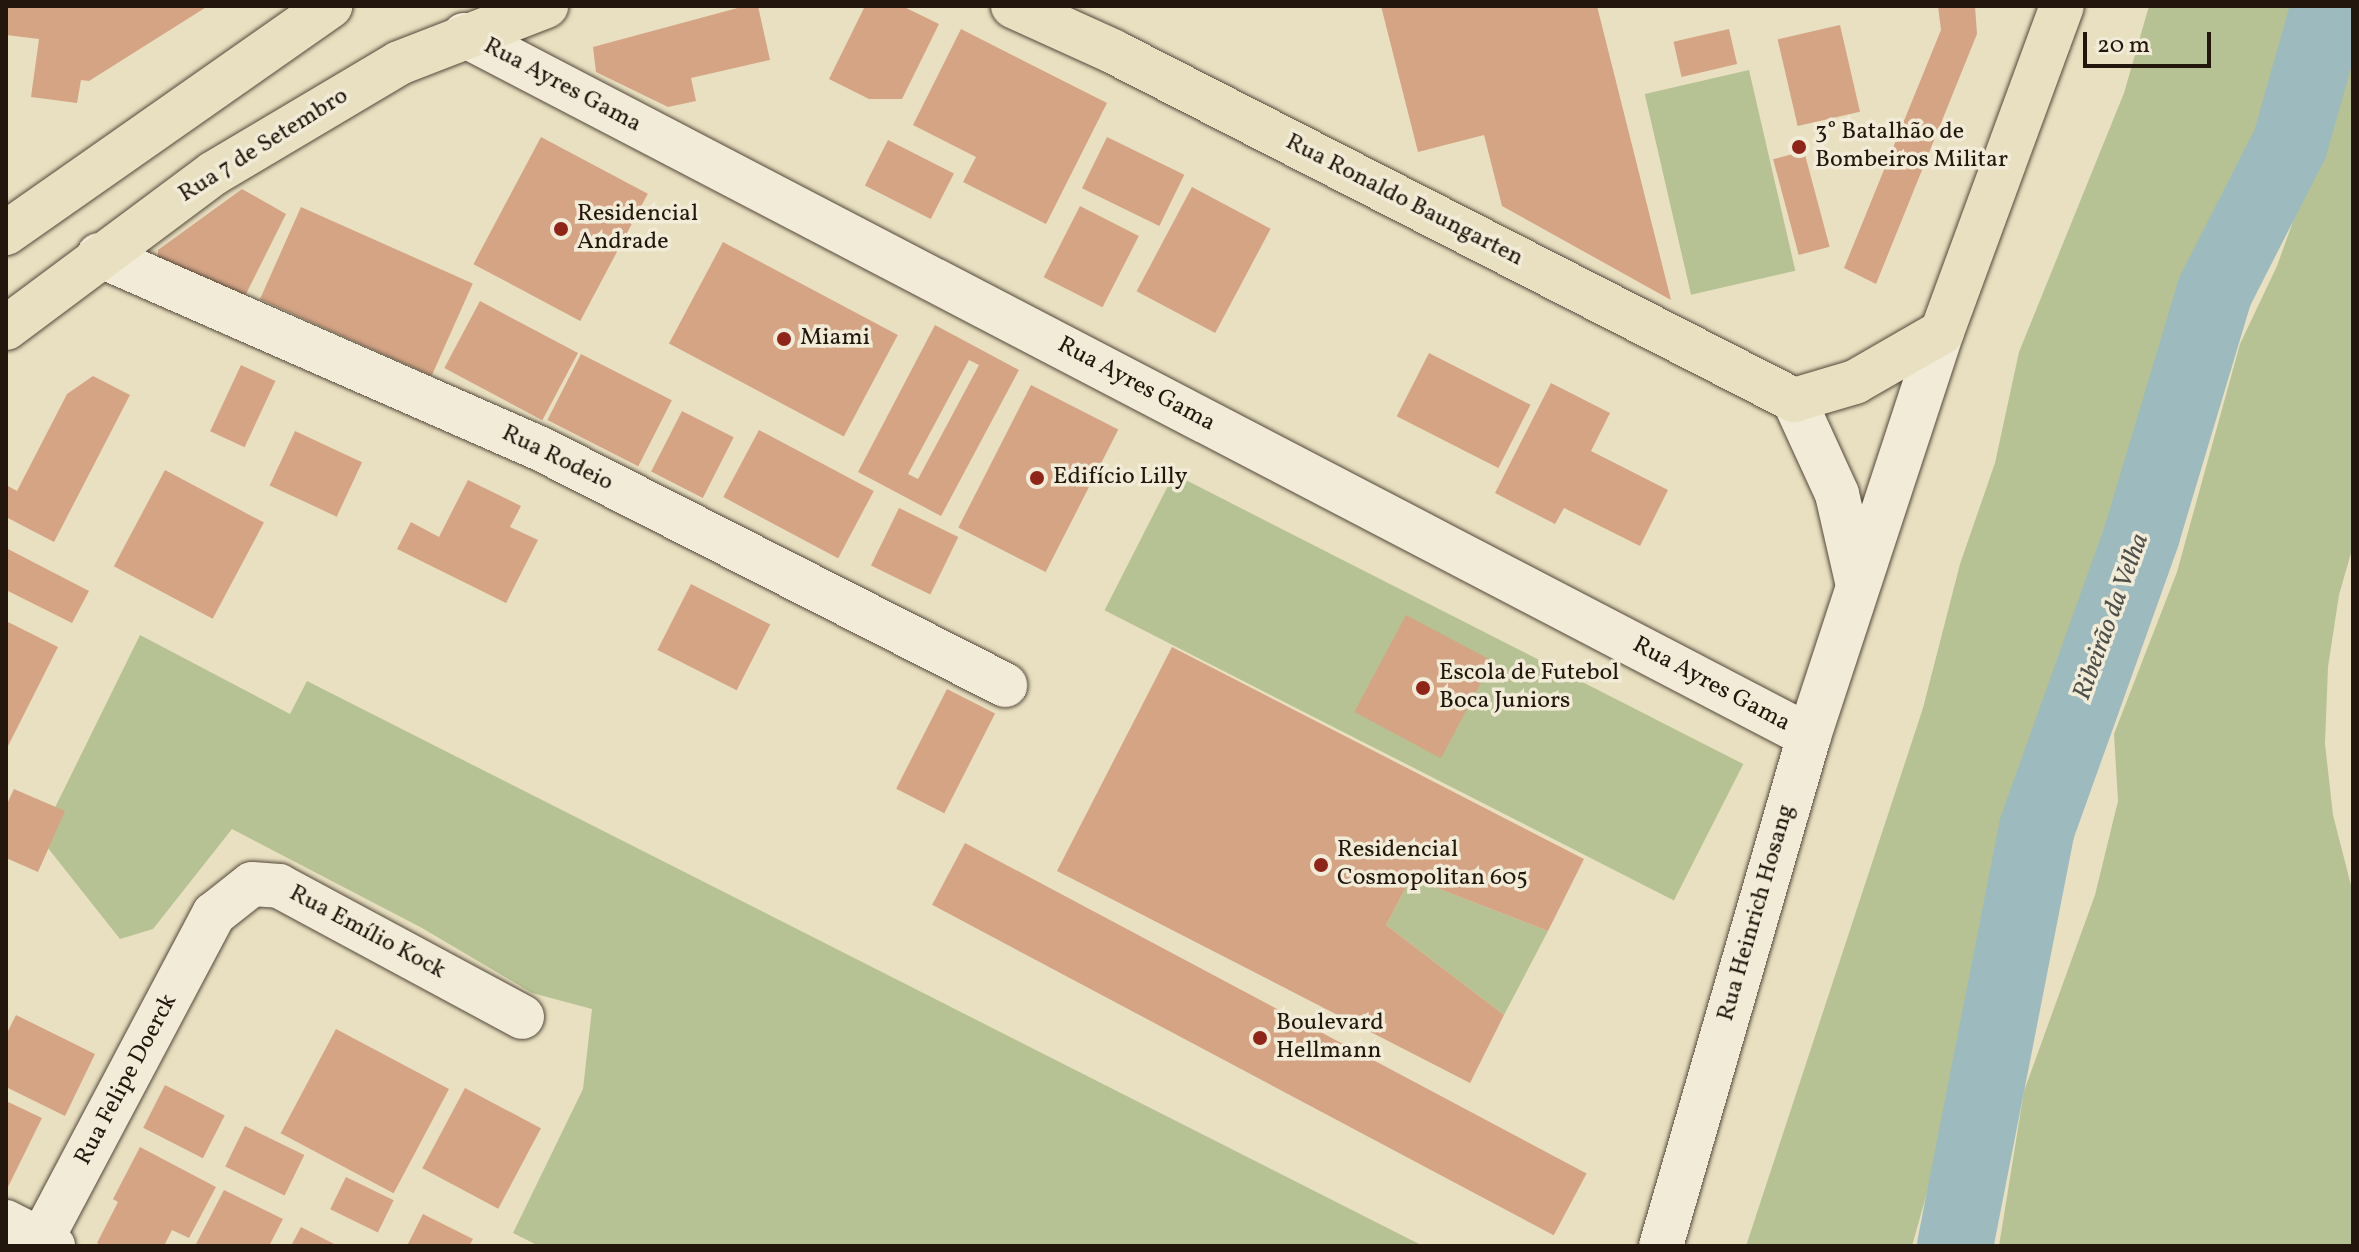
<!DOCTYPE html>
<meta charset="utf-8">
<style>
body{margin:0}
#map{position:relative;width:2359px;height:1252px;overflow:hidden;background:#e9e0c1;font-family:Vollkorn,serif}
div>[style]{position:absolute}
.green>*{inset:0;background:#b6c293;transform-origin:0 0}
.river>*{height:76px;margin:-38px;padding:0 38px;transform-origin:38px;border-radius:38px;background:#9dbabf}
.building>*{inset:0;background:#d4a485;transform-origin:0 0}
.roads{filter:drop-shadow(0 0 2px #54483a) drop-shadow(0 0 2px #54483a)}
.street>*{height:44px;margin:-22px;padding:0 22px;transform-origin:22px;border-radius:22px;background:#f1ebd7}
.secondary>*{height:44px;margin:-22px;padding:0 22px;transform-origin:22px;border-radius:22px;background:#f1ebd7}
.primary>*{height:44px;margin:-22px;padding:0 22px;transform-origin:22px;border-radius:22px;background:#e9e0c1}
.dots>*{width:22px;height:22px;translate:-50% -50%;box-sizing:border-box;border:4px solid #f1ebd7;border-radius:50%}
span{translate:-50% -50%;white-space:nowrap;text-align:center;line-height:1.15;-webkit-text-stroke:7px #f1ebd7;paint-order:stroke}
.street-label{font-size:24px;color:#22160d}
.poi-label{font-size:24px;color:#22160d}
.left{translate:0 -50%;text-align:left}
.water-label{font-size:26px;color:#4d4f4b;font-style:italic}
.frame{position:absolute;inset:0;border:8px solid #22160d;pointer-events:none}
.scale{position:absolute;left:2083px;top:32px;width:128px;height:36px;box-sizing:border-box;border:4px solid #22160d;border-top:0;padding-left:10px;font-size:24px;line-height:28px;white-space:nowrap;color:#22160d;-webkit-text-stroke:6px #f1ebd7;paint-order:stroke}
</style>
<div id="map">
<div class="green">
<i style="clip-path:polygon(2149px 6px,2300px 6px,2255px 156px,2203px 255px,2113px 520px,2005px 868px,1981px 1001px,1912px 1246px,1746px 1246px,1923px 708px,1960px 564px,1995px 463px,2019px 352px,2124px 93px)"></i>
<i style="clip-path:polygon(2353px 54px,2353px 546px,2339px 595px,2328px 667px,2325px 744px,2333px 815px,2353px 893px,2353px 1246px,1999px 1246px,2024px 1091px,2095px 895px,2118px 801px,2114px 734px,2177px 572px,2240px 344px,2277px 266px)"></i>
<i style="left:1749px;top:70px;width:206px;height:107px;rotate:77deg"></i>
<i style="left:1174px;top:474px;width:639px;height:153px;rotate:27deg"></i>
<i style="clip-path:polygon(140px 635px,290px 714px,307px 681px,1423px 1246px,539px 1246px,513px 1233px,583px 1089px,592px 1009px,532px 993px,422px 928px,232px 829px,153px 929px,120px 939px,40px 838px)"></i>
<i style="clip-path:polygon(1411px 878px,1548px 931px,1504px 1015px,1386px 925px)"></i>
</div>
<div class="river">
<i style="left:1955px;top:1246px;width:426px;rotate:-78.9deg"></i>
<i style="left:2037px;top:828px;width:312px;rotate:-70.3deg"></i>
<i style="left:2142px;top:534px;width:254px;rotate:-73.3deg"></i>
<i style="left:2215px;top:291px;width:165px;rotate:-63deg"></i>
<i style="left:2290px;top:144px;width:143px;rotate:-74.2deg"></i>
</div>
<div class="building">
<i style="clip-path:polygon(8px 6px,208px 6px,89px 81px,81px 80px,77px 103px,31px 97px,39px 39px,6px 35px)"></i>
<i style="clip-path:polygon(745px 6px,758px 6px,770px 60px,691px 78px,696px 101px,668px 107px,596px 72px,593px 47px)"></i>
<i style="clip-path:polygon(865px 6px,902px 6px,939px 24px,902px 99px,869px 99px,829px 79px)"></i>
<i style="clip-path:polygon(1381px 6px,1597px 6px,1671px 300px,1502px 206px,1484px 135px,1418px 152px)"></i>
<i style="clip-path:polygon(1938px 6px,1975px 6px,1977px 34px,1876px 284px,1844px 268px,1941px 30px)"></i>
<i style="left:1840px;top:25px;width:89px;height:64px;rotate:77deg"></i>
<i style="clip-path:polygon(961px 29px,1107px 103px,1046px 224px,963px 182px,976px 157px,913px 125px)"></i>
<i style="left:1729px;top:29px;width:36px;height:57px;rotate:77deg"></i>
<i style="left:541px;top:137px;width:121px;height:144px;rotate:28deg"></i>
<i style="left:1107px;top:137px;width:86px;height:57px;rotate:26deg"></i>
<i style="left:888px;top:140px;width:74px;height:51px;rotate:27deg"></i>
<i style="left:1804px;top:151px;width:99px;height:32px;rotate:75deg"></i>
<i style="left:1192px;top:187px;width:89px;height:118px;rotate:28deg"></i>
<i style="clip-path:polygon(242px 189px,286px 214px,239px 308px,158px 263px,158px 250px)"></i>
<i style="left:1080px;top:206px;width:66px;height:80px;rotate:27deg"></i>
<i style="left:301px;top:207px;width:188px;height:101px;rotate:24deg"></i>
<i style="left:723px;top:242px;width:198px;height:115px;rotate:28deg"></i>
<i style="left:480px;top:301px;width:111px;height:76px;rotate:28deg"></i>
<i style="clip-path:polygon(evenodd,935px 325px,1019px 370px,941px 516px,858px 472px,935px 325px,969px 360px,979px 365px,918px 479px,908px 474px,969px 360px)"></i>
<i style="left:1429px;top:353px;width:114px;height:71px;rotate:27deg"></i>
<i style="left:581px;top:354px;width:102px;height:74px;rotate:27deg"></i>
<i style="left:241px;top:365px;width:38px;height:73px;rotate:25deg"></i>
<i style="clip-path:polygon(93px 376px,130px 395px,54px 542px,6px 517px,6px 485px,17px 491px,67px 394px)"></i>
<i style="clip-path:polygon(1551px 383px,1610px 413px,1591px 451px,1668px 490px,1640px 546px,1564px 508px,1555px 524px,1495px 493px)"></i>
<i style="left:1031px;top:385px;width:98px;height:160px;rotate:27deg"></i>
<i style="left:682px;top:411px;width:58px;height:68px;rotate:27deg"></i>
<i style="left:759px;top:430px;width:130px;height:76px;rotate:28deg"></i>
<i style="left:295px;top:431px;width:74px;height:60px;rotate:25deg"></i>
<i style="left:165px;top:470px;width:112px;height:109px;rotate:28deg"></i>
<i style="clip-path:polygon(468px 480px,521px 506px,510px 527px,538px 540px,506px 603px,397px 549px,411px 522px,439px 537px)"></i>
<i style="left:899px;top:508px;width:66px;height:64px;rotate:26deg"></i>
<i style="clip-path:polygon(6px 548px,89px 591px,72px 623px,6px 590px)"></i>
<i style="left:691px;top:584px;width:89px;height:74px;rotate:27deg"></i>
<i style="left:1406px;top:615px;width:98px;height:110px;rotate:28deg"></i>
<i style="clip-path:polygon(6px 621px,58px 647px,6px 750px)"></i>
<i style="clip-path:polygon(1172px 647px,1584px 859px,1548px 931px,1411px 878px,1386px 925px,1504px 1015px,1470px 1083px,1057px 871px)"></i>
<i style="left:947px;top:689px;width:54px;height:112px;rotate:27deg"></i>
<i style="clip-path:polygon(14px 789px,65px 811px,38px 872px,6px 858px,6px 806px)"></i>
<i style="left:965px;top:843px;width:704px;height:70px;rotate:28deg"></i>
<i style="clip-path:polygon(16px 1015px,95px 1054px,65px 1116px,6px 1087px,6px 1035px)"></i>
<i style="left:336px;top:1029px;width:128px;height:118px;rotate:28deg"></i>
<i style="left:165px;top:1085px;width:67px;height:48px;rotate:27deg"></i>
<i style="left:465px;top:1088px;width:86px;height:91px;rotate:28deg"></i>
<i style="clip-path:polygon(6px 1101px,42px 1118px,6px 1191px)"></i>
<i style="left:245px;top:1126px;width:66px;height:45px;rotate:26deg"></i>
<i style="clip-path:polygon(140px 1147px,216px 1187px,189px 1238px,172px 1230px,164px 1246px,102px 1246px,97px 1243px,118px 1202px,113px 1199px)"></i>
<i style="left:346px;top:1177px;width:53px;height:36px;rotate:26deg"></i>
<i style="clip-path:polygon(224px 1190px,283px 1219px,269px 1246px,195px 1246px)"></i>
<i style="clip-path:polygon(423px 1214px,473px 1239px,469px 1246px,407px 1246px)"></i>
<i style="clip-path:polygon(301px 1227px,338px 1246px,291px 1246px)"></i>
</div>
<div class="roads">
<div class="street">
<i style="left:464px;top:35px;width:1517px;rotate:27.53deg"></i>
<i style="left:99px;top:255px;width:480px;rotate:23.7deg"></i>
<i style="left:539px;top:448px;width:523px;rotate:26.96deg"></i>
<i style="left:6px;top:1222px;width:53px;rotate:27.1deg"></i>
<i style="left:38px;top:1246px;width:376px;rotate:-62.1deg"></i>
<i style="left:214px;top:914px;width:48px;rotate:-38.3deg"></i>
<i style="left:252px;top:884px;width:27px;rotate:4deg"></i>
<i style="left:279px;top:886px;width:276px;rotate:28.3deg"></i>
</div>
<div class="secondary">
<i style="left:1794px;top:400px;width:103px;rotate:65.4deg"></i>
<i style="left:1837px;top:494px;width:89px;rotate:77.1deg"></i>
<i style="left:1661px;top:1246px;width:531px;rotate:-73.82deg"></i>
<i style="left:1809px;top:736px;width:425px;rotate:-71.8deg"></i>
</div>
<div class="primary">
<i style="left:1013px;top:6px;width:109px;rotate:24.4deg"></i>
<i style="left:1112px;top:51px;width:766px;rotate:27.1deg"></i>
<i style="left:1794px;top:400px;width:64px;rotate:-16.4deg"></i>
<i style="left:1855px;top:382px;width:100px;rotate:-29.9deg"></i>
<i style="left:1942px;top:332px;width:347px;rotate:-69.8deg"></i>
<i style="left:6px;top:233px;width:396px;rotate:-35deg"></i>
<i style="left:6px;top:328px;width:259px;rotate:-36.7deg"></i>
<i style="left:214px;top:173px;width:215px;rotate:-30.7deg"></i>
<i style="left:399px;top:63px;width:158px;rotate:-21.2deg"></i>
</div>
</div>
<div class="dots">
<i style="left:1799px;top:147px;background:#8f2418"></i>
<i style="left:561px;top:229px;background:#8f2418"></i>
<i style="left:784px;top:339px;background:#8f2418"></i>
<i style="left:1037px;top:478px;background:#8f2418"></i>
<i style="left:1423px;top:688px;background:#8f2418"></i>
<i style="left:1321px;top:865px;background:#8f2418"></i>
<i style="left:1260px;top:1038px;background:#8f2418"></i>
</div>
<div class="street-label">
<span style="left:562px;top:86px;rotate:28deg">Rua Ayres Gama</span>
<span style="left:264px;top:146px;rotate:-32deg">Rua 7 de Setembro</span>
<span style="left:1404px;top:201px;rotate:27deg">Rua Ronaldo Baungarten</span>
<span style="left:1136px;top:385px;rotate:28deg">Rua Ayres Gama</span>
<span style="left:557px;top:459px;rotate:26deg">Rua Rodeio</span>
<span style="left:1711px;top:685px;rotate:28deg">Rua Ayres Gama</span>
<span style="left:1757px;top:913px;rotate:-74deg">Rua Heinrich Hosang</span>
<span style="left:367px;top:933px;rotate:28deg">Rua Emílio Kock</span>
<span style="left:127px;top:1080px;rotate:-62deg">Rua Felipe Doerck</span>
</div>
<div class="poi-label">
<span class="left" style="left:1815px;top:147px">3° Batalhão de<br>Bombeiros Militar</span>
<span class="left" style="left:577px;top:229px">Residencial<br>Andrade</span>
<span class="left" style="left:800px;top:339px">Miami</span>
<span class="left" style="left:1053px;top:478px">Edifício Lilly</span>
<span class="left" style="left:1439px;top:688px">Escola de Futebol<br>Boca Juniors</span>
<span class="left" style="left:1337px;top:865px">Residencial<br>Cosmopolitan 605</span>
<span class="left" style="left:1276px;top:1038px">Boulevard<br>Hellmann</span>
</div>
<div class="water-label">
<span style="left:2112px;top:617px;rotate:-70deg">Ribeirão da Velha</span>
</div>
<div class="frame"></div>
<div class="scale">20 m</div>
</div>
